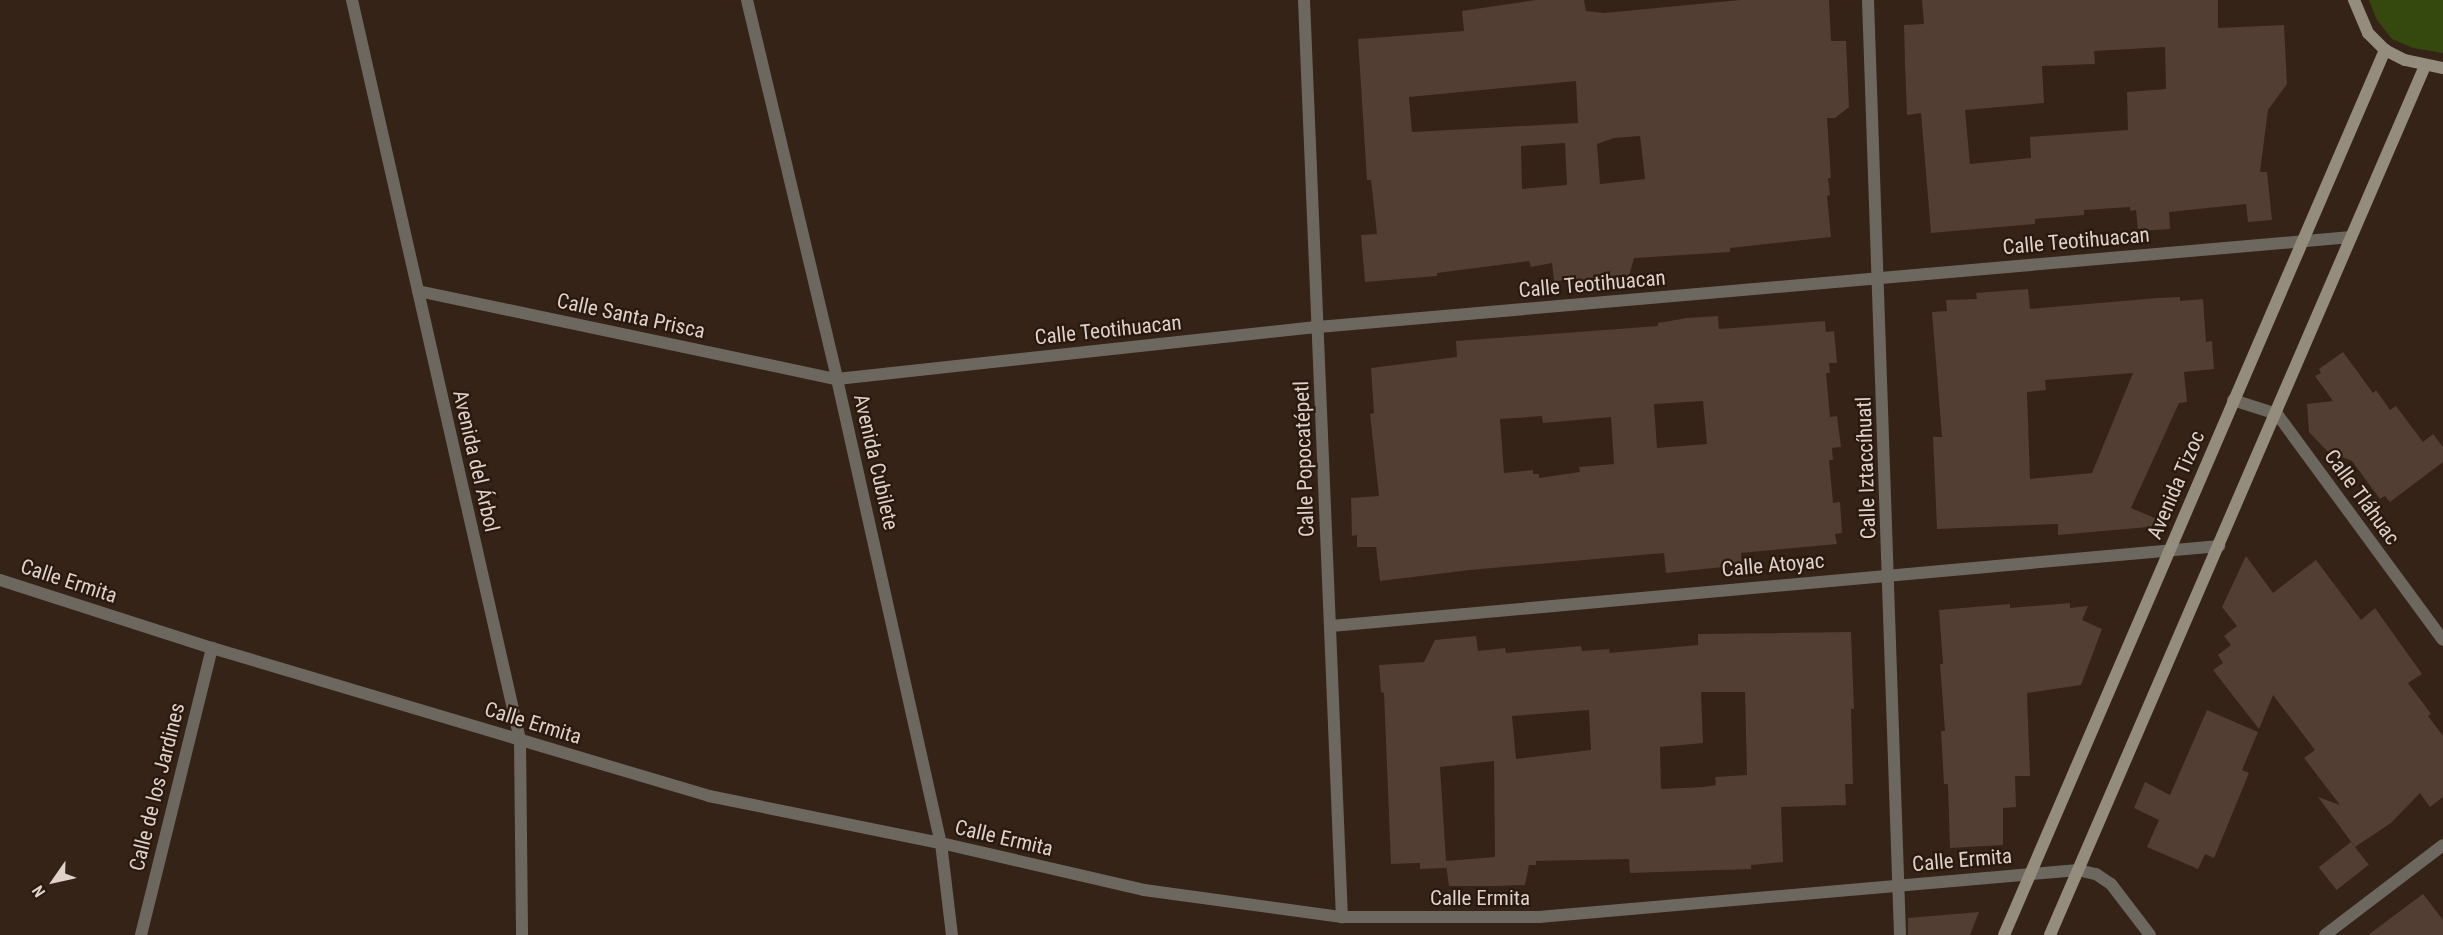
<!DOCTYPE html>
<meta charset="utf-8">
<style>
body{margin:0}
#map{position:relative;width:2443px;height:935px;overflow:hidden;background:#352318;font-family:"Roboto Condensed",sans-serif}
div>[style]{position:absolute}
.green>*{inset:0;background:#35490f}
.building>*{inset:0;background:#523e32;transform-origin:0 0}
.street>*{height:12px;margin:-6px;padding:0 6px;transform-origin:6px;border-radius:6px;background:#6d685f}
.secondary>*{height:12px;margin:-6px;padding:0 6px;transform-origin:6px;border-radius:6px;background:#948c7d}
span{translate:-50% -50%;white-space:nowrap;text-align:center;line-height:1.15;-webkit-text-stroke:4.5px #2a190e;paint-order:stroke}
.street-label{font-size:21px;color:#ded2cb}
.north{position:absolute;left:24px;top:851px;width:60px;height:60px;-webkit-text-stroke:4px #2a190e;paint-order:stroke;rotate:236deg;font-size:16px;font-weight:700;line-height:24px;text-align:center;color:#ded2cb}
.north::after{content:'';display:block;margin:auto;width:21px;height:27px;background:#ded2cb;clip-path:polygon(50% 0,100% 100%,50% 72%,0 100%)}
</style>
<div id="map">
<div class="green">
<i style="clip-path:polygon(2369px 0,2443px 0,2443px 53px,2413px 48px,2392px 39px,2377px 20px)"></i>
</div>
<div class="building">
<i style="clip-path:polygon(evenodd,1536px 0,1584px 0,1586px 11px,1604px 13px,1740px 0,1829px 0,1831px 41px,1846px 41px,1849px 107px,1835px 118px,1827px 118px,1831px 178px,1828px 178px,1830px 195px,1827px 196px,1831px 237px,1730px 248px,1730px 252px,1634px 258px,1629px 276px,1610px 278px,1554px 281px,1552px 263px,1531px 267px,1529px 261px,1437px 273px,1437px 276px,1365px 282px,1361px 235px,1377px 234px,1371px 180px,1367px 180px,1358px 39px,1464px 31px,1462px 11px,1536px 0,1576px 81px,1578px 123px,1412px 132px,1409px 97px,1576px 81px,1536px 0,1640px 136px,1645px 179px,1600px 184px,1597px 144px,1614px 138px,1640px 136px,1536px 0,1565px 143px,1567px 185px,1522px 189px,1521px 146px,1565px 143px)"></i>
<i style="clip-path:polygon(evenodd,1922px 0,2218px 0,2218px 28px,2284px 25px,2287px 84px,2268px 110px,2260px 172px,2267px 172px,2272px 220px,2248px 222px,2246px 204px,2169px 212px,2170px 229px,2138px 231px,2136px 210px,2130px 211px,2130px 207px,2084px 210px,2084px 215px,2035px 219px,2035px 224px,1931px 233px,1921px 113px,1907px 115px,1905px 64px,1904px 25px,1924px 24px,1922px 0,2165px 47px,2166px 89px,2127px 92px,2128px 130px,2030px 137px,2031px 158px,1970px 164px,1965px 110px,2044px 103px,2042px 66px,2095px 64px,2094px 51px,2165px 47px)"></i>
<i style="clip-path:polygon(evenodd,2028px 289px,2030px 309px,2158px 298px,2180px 297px,2180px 301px,2203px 299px,2206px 342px,2212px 341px,2214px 369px,2184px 372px,2187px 402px,2179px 403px,2131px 508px,2171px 525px,2058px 535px,2058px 524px,1937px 529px,1933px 437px,1942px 437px,1932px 312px,1947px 311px,1946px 300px,1977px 299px,1976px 293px,2028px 289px,2133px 373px,2092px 473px,2030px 479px,2027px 392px,2046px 390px,2045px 380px,2133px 373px)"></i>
<i style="clip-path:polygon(evenodd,1718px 316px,1719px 329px,1825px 321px,1826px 332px,1834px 331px,1837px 363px,1829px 363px,1830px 373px,1826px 373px,1830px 417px,1837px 416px,1841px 447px,1832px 448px,1833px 460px,1829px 460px,1833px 503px,1840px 502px,1842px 533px,1835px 534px,1837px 544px,1741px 553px,1742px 565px,1666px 573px,1664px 553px,1470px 570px,1380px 581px,1376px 547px,1357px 547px,1357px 535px,1352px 536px,1351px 498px,1379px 496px,1370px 414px,1374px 413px,1371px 368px,1457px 357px,1456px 341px,1658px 326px,1658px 323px,1687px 318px,1718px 316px,1703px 401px,1707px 444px,1657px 448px,1654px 404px,1703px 401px,1718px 316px,1542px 416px,1543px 423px,1611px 417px,1614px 464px,1579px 467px,1580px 472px,1539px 478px,1539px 474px,1533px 474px,1533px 470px,1504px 473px,1500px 419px,1542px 416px)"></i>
<i style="clip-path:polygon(2343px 352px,2373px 393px,2376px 390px,2390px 410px,2396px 406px,2423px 442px,2433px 434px,2443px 447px,2443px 462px,2390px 502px,2385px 496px,2380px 499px,2352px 461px,2327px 451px,2309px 432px,2307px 404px,2333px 401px,2315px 376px,2321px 373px,2319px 369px)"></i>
<i style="clip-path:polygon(2246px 556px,2273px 593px,2316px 560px,2361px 620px,2375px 608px,2422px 674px,2408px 683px,2431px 714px,2428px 716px,2443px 736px,2443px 797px,2430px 807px,2420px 793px,2391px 823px,2355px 847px,2318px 797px,2340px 805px,2304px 758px,2315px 750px,2273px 695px,2259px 729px,2213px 670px,2223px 663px,2218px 655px,2231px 645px,2224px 636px,2237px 626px,2222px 607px)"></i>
<i style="clip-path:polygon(2070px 603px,2070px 608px,2088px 606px,2082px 620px,2102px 629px,2081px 685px,2027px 693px,2030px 776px,2015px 776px,2016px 807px,2003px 808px,2003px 845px,1950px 848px,1948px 784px,1944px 784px,1941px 731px,1945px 731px,1940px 664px,1943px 664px,1939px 610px,2010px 604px,2010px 608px)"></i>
<i style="clip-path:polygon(evenodd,1851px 632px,1854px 709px,1851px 709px,1853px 784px,1845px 784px,1846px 805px,1781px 807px,1783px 862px,1751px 865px,1751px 869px,1630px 873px,1629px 859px,1536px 861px,1536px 865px,1529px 865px,1525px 885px,1495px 886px,1449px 886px,1446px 865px,1446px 868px,1420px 869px,1420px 863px,1391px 864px,1384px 693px,1381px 692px,1379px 665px,1424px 662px,1435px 640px,1476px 636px,1478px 651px,1505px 648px,1506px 653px,1581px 646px,1582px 651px,1609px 649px,1610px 653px,1698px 645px,1698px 634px,1851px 632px,1701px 692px,1745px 692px,1747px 775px,1715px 777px,1716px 785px,1704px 787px,1661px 789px,1660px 747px,1703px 743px,1701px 692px,1851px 632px,1589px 710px,1591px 750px,1516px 759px,1512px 716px,1589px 710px,1851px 632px,1494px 761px,1495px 857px,1446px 861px,1440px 767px,1494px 761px)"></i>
<i style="clip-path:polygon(2207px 710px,2258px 732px,2242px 770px,2249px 773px,2214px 858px,2205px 854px,2198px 869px,2147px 847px,2159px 820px,2134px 808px,2145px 782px,2170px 795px)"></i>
<i style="left:2351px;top:842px;width:29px;height:41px;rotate:52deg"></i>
<i style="clip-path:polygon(2423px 894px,2443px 920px,2443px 935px,2368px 935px)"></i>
<i style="clip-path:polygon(1979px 912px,1970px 935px,1908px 935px,1908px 918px)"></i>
</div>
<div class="street">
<i style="left:352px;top:0;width:759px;rotate:77.21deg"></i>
<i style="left:520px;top:740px;width:195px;rotate:89.4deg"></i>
<i style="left:747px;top:0;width:390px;rotate:76.6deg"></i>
<i style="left:837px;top:379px;width:476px;rotate:77.4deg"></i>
<i style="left:941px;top:843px;width:93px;rotate:83.2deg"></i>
<i style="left:1304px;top:0;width:918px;rotate:87.63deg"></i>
<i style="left:1868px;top:0;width:936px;rotate:88.04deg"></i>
<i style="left:418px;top:291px;width:428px;rotate:11.9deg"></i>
<i style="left:837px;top:379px;width:484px;rotate:-6.2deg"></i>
<i style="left:1318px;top:327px;width:1037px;rotate:-4.98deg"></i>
<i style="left:2233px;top:400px;width:46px;rotate:17.7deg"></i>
<i style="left:2277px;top:414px;width:280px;rotate:53.7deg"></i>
<i style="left:0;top:580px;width:223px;rotate:17.8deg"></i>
<i style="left:212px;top:648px;width:519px;rotate:16.58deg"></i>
<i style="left:709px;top:796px;width:237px;rotate:11.5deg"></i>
<i style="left:941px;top:843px;width:208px;rotate:13deg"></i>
<i style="left:1144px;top:890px;width:200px;rotate:7.8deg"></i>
<i style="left:1342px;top:917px;width:197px"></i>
<i style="left:1539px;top:917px;width:541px;rotate:-4.98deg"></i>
<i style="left:2078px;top:870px;width:18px;rotate:13deg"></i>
<i style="left:2096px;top:874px;width:18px;rotate:34deg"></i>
<i style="left:2111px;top:884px;width:64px;rotate:52.6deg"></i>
<i style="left:1331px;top:626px;width:892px;rotate:-5.15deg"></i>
<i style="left:141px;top:935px;width:296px;rotate:-76.1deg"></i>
<i style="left:2325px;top:935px;width:148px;rotate:-37.3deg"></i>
</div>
<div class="secondary">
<i style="left:2354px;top:0;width:36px;rotate:67deg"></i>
<i style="left:2368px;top:33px;width:24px;rotate:45deg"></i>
<i style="left:2385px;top:50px;width:22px;rotate:27deg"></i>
<i style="left:2405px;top:60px;width:39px;rotate:12deg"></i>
<i style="left:2004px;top:935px;width:964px;rotate:-66.71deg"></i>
<i style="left:2050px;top:935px;width:946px;rotate:-66.66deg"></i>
</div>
<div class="street-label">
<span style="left:2076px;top:241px;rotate:-5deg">Calle Teotihuacan</span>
<span style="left:1592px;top:284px;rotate:-5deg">Calle Teotihuacan</span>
<span style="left:631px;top:316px;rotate:12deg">Calle Santa Prisca</span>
<span style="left:1108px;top:330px;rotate:-6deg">Calle Teotihuacan</span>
<span style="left:1304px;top:459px;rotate:-92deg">Calle Popocatépetl</span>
<span style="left:476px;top:461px;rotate:77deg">Avenida del Árbol</span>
<span style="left:876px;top:462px;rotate:77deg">Avenida Cubilete</span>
<span style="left:1866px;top:468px;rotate:-92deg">Calle Iztaccíhuatl</span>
<span style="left:2176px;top:485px;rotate:-67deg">Avenida Tizoc</span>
<span style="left:2362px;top:497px;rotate:54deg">Calle Tláhuac</span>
<span style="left:1773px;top:565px;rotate:-5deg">Calle Atoyac</span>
<span style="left:69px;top:581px;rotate:18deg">Calle Ermita</span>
<span style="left:533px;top:723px;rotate:17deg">Calle Ermita</span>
<span style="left:157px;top:787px;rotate:-76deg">Calle de los Jardines</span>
<span style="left:1004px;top:838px;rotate:13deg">Calle Ermita</span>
<span style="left:1962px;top:860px;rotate:-5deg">Calle Ermita</span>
<span style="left:1480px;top:898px">Calle Ermita</span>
</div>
<div class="north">N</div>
</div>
